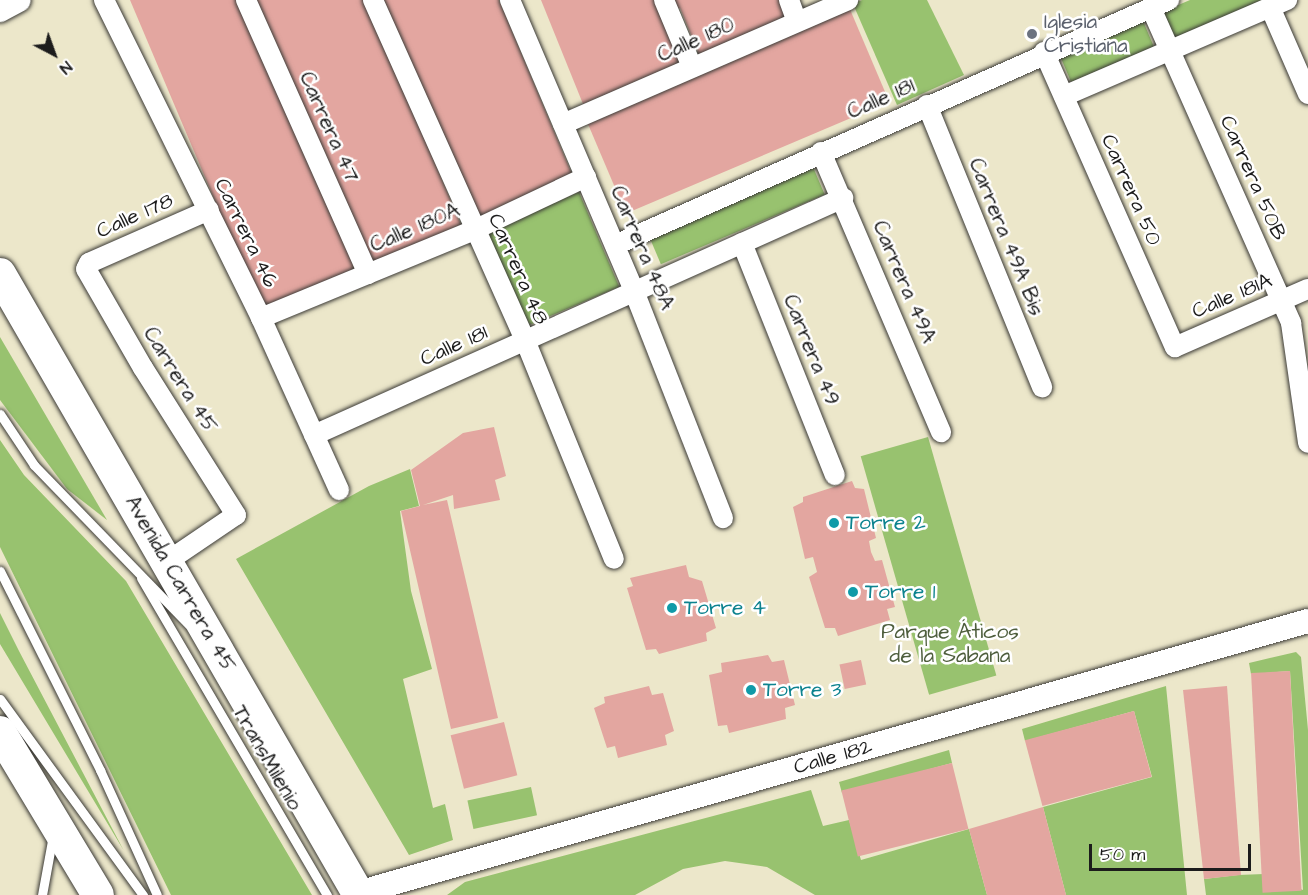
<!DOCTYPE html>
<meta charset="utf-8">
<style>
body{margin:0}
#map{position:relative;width:1308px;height:895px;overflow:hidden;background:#ece7ca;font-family:"Architects Daughter",sans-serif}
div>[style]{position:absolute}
.green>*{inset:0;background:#98c26f;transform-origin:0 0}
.building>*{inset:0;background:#e3a6a0;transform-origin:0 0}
.roads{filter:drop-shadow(0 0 2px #3b3a36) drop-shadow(0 0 2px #3b3a36)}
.service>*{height:9px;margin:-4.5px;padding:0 4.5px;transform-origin:4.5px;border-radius:4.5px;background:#fff}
.minor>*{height:20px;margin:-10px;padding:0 10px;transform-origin:10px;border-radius:10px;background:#fff}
.tertiary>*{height:24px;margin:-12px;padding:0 12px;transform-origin:12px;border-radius:12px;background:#fff}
.trunk>*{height:32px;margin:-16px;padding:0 16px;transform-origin:16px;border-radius:16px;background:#fff}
.dots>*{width:16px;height:16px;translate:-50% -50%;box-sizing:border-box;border:3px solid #fff;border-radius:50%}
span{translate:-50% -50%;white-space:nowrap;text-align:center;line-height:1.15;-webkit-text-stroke:5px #fff;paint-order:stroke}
.worship-label{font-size:21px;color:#5b616d}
.left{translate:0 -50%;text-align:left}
.street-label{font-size:21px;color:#1c1c1c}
.culture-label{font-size:21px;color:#0d838f}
.park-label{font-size:21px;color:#4e5e3d}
.north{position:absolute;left:24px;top:24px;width:60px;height:60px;-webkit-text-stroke:4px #fff;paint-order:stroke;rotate:139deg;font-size:16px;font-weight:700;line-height:24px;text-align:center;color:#1c1c1c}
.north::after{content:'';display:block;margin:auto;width:21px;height:27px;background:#1c1c1c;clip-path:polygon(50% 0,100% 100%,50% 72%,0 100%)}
.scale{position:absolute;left:1089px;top:844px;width:162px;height:27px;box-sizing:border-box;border:3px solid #1c1c1c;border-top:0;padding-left:8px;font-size:18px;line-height:21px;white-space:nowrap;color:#1c1c1c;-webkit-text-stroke:4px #fff;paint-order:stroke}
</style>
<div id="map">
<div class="green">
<i style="clip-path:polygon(862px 0,927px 0,964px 75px,897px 105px,853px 4px)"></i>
<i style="clip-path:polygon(1190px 0,1275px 0,1175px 43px,1162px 12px)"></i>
<i style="left:1143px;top:21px;width:28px;height:90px;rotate:67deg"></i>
<i style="left:813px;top:167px;width:30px;height:178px;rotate:67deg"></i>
<i style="left:579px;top:192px;width:103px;height:104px;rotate:67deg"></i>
<i style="clip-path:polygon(0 337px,107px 520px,67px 489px,0 400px)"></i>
<i style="left:928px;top:437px;width:248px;height:70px;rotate:74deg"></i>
<i style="clip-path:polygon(0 440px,24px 475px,126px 581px,312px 895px,171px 895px,0 547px)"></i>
<i style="clip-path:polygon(410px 469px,419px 506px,400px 511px,411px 591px,432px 669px,403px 679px,433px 808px,445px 804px,453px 840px,409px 855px,236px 559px,369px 486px)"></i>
<i style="clip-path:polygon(0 613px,19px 651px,124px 851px,0 644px)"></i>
<i style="clip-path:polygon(1296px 652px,1301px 657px,1308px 730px,1308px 895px,1206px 895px,1204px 879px,1238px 875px,1264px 874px,1303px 890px,1290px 671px,1251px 674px,1249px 663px)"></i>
<i style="clip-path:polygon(1166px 686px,1187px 895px,1066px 895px,1043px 807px,1152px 777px,1134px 711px,1025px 741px,1022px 729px)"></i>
<i style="clip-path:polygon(949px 750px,952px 763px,842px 793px,839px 782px)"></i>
<i style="left:531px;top:787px;width:29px;height:65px;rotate:78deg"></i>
<i style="clip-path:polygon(811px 790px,823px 826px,849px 820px,861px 860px,969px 829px,987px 895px,815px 895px,767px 867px,725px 861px,683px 869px,635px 895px,447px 895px,465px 882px)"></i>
</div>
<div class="building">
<i style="clip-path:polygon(130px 0,240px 0,361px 271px,262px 312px)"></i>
<i style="clip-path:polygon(255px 0,366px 0,462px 227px,370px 267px)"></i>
<i style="clip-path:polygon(380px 0,499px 0,574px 179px,475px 222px)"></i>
<i style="clip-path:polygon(541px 0,658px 0,685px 62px,583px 104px)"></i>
<i style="clip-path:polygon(668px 0,784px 0,792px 18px,700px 57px,680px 8px,673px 11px)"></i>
<i style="left:849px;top:7px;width:103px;height:286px;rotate:67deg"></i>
<i style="clip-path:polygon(494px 427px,506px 476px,495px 480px,500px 500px,454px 509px,453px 495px,423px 505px,447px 500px,498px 718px,451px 729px,401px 511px,420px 506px,411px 470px,463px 433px)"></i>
<i style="clip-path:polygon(852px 481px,855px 488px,864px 489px,876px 538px,869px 541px,871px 552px,875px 561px,882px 560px,895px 607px,887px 609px,890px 620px,838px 636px,835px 628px,825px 628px,809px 577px,817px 572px,813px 557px,805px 559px,793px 507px,803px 502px,803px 497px)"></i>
<i style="clip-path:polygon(686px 565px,689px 577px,702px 581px,716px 628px,706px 633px,707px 641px,659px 654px,656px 649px,646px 650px,627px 588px,633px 586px,630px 578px)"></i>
<i style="clip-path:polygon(768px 655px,772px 662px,784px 660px,795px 705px,785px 708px,786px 719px,729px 733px,727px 725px,718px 726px,709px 675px,722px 672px,721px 663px)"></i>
<i style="left:861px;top:660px;width:25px;height:22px;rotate:78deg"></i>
<i style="left:1290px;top:671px;width:220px;height:39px;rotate:87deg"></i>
<i style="clip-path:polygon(649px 686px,652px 695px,663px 693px,674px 731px,665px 735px,667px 745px,618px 758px,615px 746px,607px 748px,594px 708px,605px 703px,604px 697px)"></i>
<i style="clip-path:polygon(1227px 686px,1241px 875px,1204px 879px,1183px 690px)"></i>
<i style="left:1134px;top:711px;width:68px;height:113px;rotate:75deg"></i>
<i style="left:504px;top:722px;width:55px;height:55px;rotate:76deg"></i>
<i style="left:952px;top:763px;width:68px;height:114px;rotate:76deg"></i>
<i style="clip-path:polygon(1043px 807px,1066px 895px,987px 895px,969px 829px)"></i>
</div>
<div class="roads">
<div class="service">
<i style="left:0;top:414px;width:61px;rotate:56.3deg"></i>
<i style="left:34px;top:465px;width:221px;rotate:45.9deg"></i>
<i style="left:0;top:571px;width:223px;rotate:63.3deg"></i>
<i style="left:100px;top:770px;width:137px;rotate:65.5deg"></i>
<i style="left:141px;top:578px;width:368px;rotate:59.6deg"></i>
<i style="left:0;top:699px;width:243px;rotate:53.9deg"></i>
<i style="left:42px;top:895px;width:61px;rotate:-79.6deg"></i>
</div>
<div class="minor">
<i style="left:104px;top:0;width:355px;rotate:63.7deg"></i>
<i style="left:261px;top:318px;width:189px;rotate:65.6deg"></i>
<i style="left:246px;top:0;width:300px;rotate:66deg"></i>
<i style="left:373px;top:0;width:372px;rotate:65.9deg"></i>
<i style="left:525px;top:340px;width:236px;rotate:67.9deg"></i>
<i style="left:510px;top:0;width:316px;rotate:66.9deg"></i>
<i style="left:634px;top:291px;width:244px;rotate:68.6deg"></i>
<i style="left:664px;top:0;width:73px;rotate:67.3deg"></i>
<i style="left:789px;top:0;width:23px;rotate:70deg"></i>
<i style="left:1270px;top:7px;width:95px;rotate:66.4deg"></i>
<i style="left:1151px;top:8px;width:345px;rotate:66deg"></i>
<i style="left:1291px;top:323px;width:121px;rotate:81.9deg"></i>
<i style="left:1044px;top:52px;width:323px;rotate:66.1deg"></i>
<i style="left:1175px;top:347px;width:145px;rotate:-23.6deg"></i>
<i style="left:1064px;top:96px;width:243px;rotate:-23.3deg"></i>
<i style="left:927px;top:105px;width:305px;rotate:67.8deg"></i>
<i style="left:563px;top:124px;width:311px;rotate:-23.5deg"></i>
<i style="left:821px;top:152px;width:305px;rotate:66.8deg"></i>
<i style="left:742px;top:243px;width:250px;rotate:68.2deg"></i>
<i style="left:615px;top:245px;width:606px;rotate:-23.86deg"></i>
<i style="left:261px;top:318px;width:230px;rotate:-22.4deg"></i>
<i style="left:474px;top:230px;width:124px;rotate:-25.3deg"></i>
<i style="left:314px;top:435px;width:580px;rotate:-24.13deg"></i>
<i style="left:168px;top:561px;width:82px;rotate:-34.1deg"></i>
<i style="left:236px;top:515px;width:174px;rotate:-122.3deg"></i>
<i style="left:143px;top:368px;width:114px;rotate:-119.9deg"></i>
<i style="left:86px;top:269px;width:7px;rotate:-63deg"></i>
<i style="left:89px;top:263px;width:131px;rotate:-23.8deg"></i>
</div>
<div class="tertiary">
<i style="left:0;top:10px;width:21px;rotate:-28deg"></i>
<i style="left:358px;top:893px;width:988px;rotate:-15.98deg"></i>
</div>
<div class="trunk">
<i style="left:0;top:274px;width:717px;rotate:59.97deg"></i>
<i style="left:0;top:732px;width:190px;rotate:59deg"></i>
</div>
</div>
<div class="dots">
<i style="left:1032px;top:34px;background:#6b7280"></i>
<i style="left:834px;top:523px;background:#0f9aa8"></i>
<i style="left:853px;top:592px;background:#0f9aa8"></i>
<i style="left:672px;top:608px;background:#0f9aa8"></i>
<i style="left:751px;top:690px;background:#0f9aa8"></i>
</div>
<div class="worship-label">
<span class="left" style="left:1044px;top:34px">Iglesia<br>Cristiana</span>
</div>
<div class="street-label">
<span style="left:696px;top:40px;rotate:-24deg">Calle 180</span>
<span style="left:881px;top:99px;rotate:-24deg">Calle 181</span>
<span style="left:329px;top:127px;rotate:66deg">Carrera 47</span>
<span style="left:1253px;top:178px;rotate:66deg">Carrera 50B</span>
<span style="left:1131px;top:190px;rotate:66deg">Carrera 50</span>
<span style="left:135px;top:216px;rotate:-24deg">Calle 178</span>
<span style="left:415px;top:228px;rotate:-23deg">Calle 180A</span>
<span style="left:246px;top:233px;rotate:64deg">Carrera 46</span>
<span style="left:1006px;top:237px;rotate:68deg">Carrera 49A Bis</span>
<span style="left:642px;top:248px;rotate:67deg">Carrera 48A</span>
<span style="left:518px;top:269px;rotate:66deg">Carrera 48</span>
<span style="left:904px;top:282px;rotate:67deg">Carrera 49A</span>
<span style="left:1232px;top:296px;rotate:-23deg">Calle 181A</span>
<span style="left:454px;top:346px;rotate:-24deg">Calle 181</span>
<span style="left:811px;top:350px;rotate:68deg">Carrera 49</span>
<span style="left:180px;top:380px;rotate:58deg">Carrera 45</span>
<span style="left:180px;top:584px;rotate:60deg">Avenida Carrera 45</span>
<span style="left:833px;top:757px;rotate:-16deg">Calle 182</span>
<span style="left:267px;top:758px;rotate:60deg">TransMilenio</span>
</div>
<div class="culture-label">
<span class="left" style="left:846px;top:523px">Torre 2</span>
<span class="left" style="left:865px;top:592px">Torre 1</span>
<span class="left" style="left:684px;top:608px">Torre 4</span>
<span class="left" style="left:763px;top:690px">Torre 3</span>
</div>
<div class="park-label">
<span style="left:950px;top:644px">Parque Áticos<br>de la Sabana</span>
</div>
<div class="north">N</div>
<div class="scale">50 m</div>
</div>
